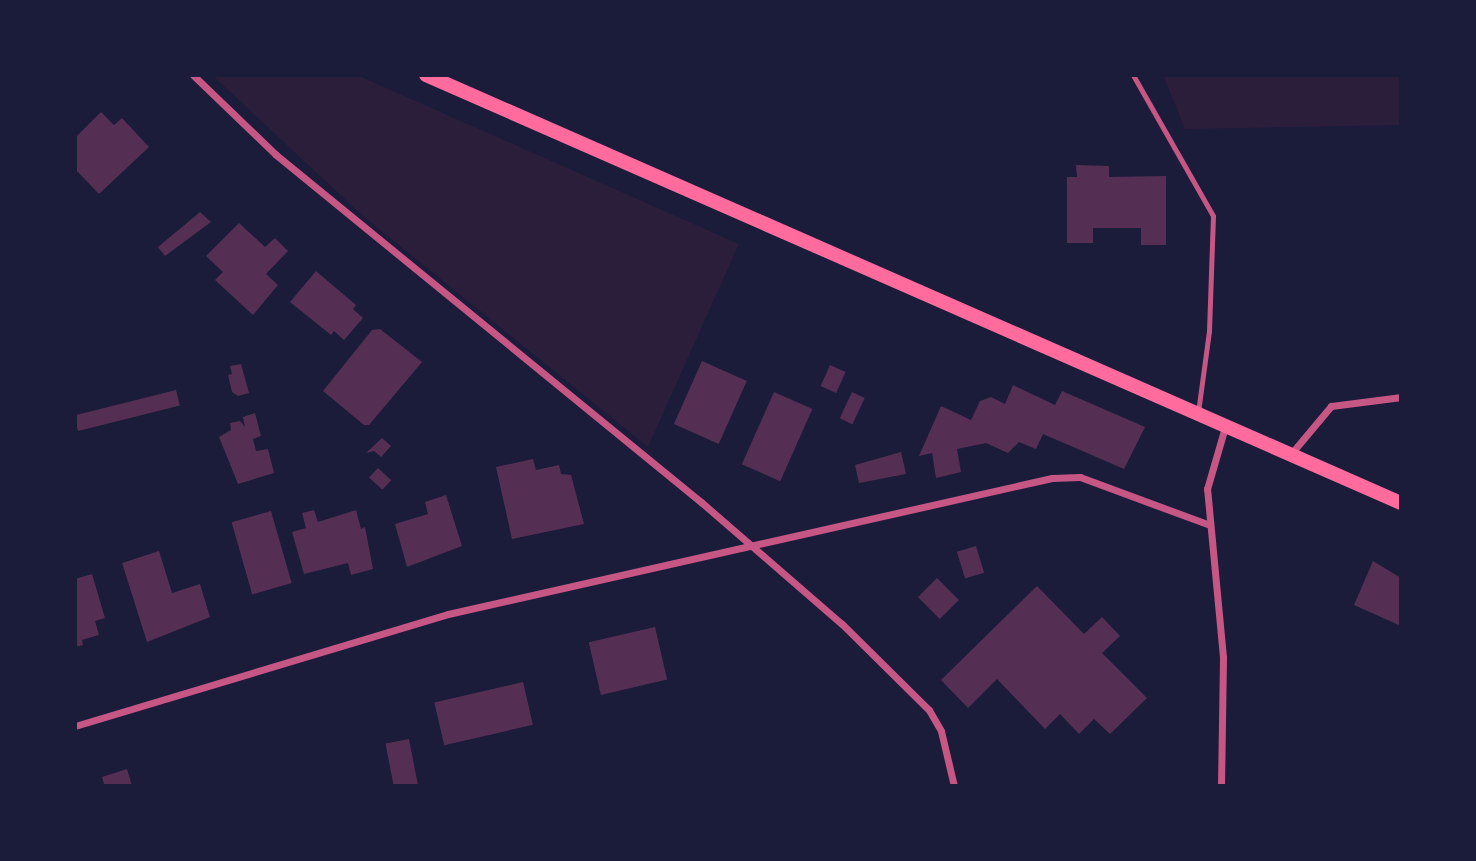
<!DOCTYPE html>
<style>
body{margin:0}
#map{position:relative;width:1476px;height:861px;overflow:hidden;background:#1b1b3a;font-family:"Archivo Narrow",sans-serif}
div>[style]{position:absolute}
.green>*{inset:0;background:#2a1e3b}
.building>*{inset:0;background:#542f53;transform-origin:0 0}
.service>*{height:5px;margin:-2.5px;padding:0 2.5px;transform-origin:2.5px;border-radius:2.5px;background:#c65784}
.minor>*{height:7px;margin:-3.5px;padding:0 3.5px;transform-origin:3.5px;border-radius:3.5px;background:#c65784}
.secondary>*{height:14px;margin:-7px;padding:0 7px;transform-origin:7px;border-radius:7px;background:#ff6b9d}
span{translate:-50% -50%;white-space:nowrap;text-align:center;line-height:1.15;-webkit-text-stroke:6px #1b1b3a;paint-order:stroke}
.frame{position:absolute;inset:0;border:77px solid #1b1b3a;pointer-events:none}
</style>
<div id="map">
<div class="green">
<i style="clip-path:polygon(212px 75px,357px 75px,739px 244px,648px 447px,363px 216px)"></i>
<i style="clip-path:polygon(1163px 75px,1401px 75px,1401px 125px,1185px 129px)"></i>
</div>
<div class="building">
<i style="clip-path:polygon(101px 112px,114px 125px,122px 118px,149px 147px,99px 194px,75px 169px,75px 138px)"></i>
<i style="clip-path:polygon(1076px 165px,1109px 166px,1109px 177px,1166px 176px,1166px 245px,1141px 245px,1141px 228px,1093px 228px,1093px 243px,1067px 243px,1067px 177px,1077px 177px)"></i>
<i style="clip-path:polygon(200px 212px,211px 222px,165px 256px,158px 247px)"></i>
<i style="clip-path:polygon(239px 223px,265px 247px,275px 238px,288px 251px,266px 274px,278px 285px,253px 315px,215px 280px,223px 272px,206px 256px)"></i>
<i style="clip-path:polygon(316px 271px,356px 305px,353px 309px,363px 318px,344px 340px,334px 331px,331px 335px,290px 302px)"></i>
<i style="clip-path:polygon(380px 329px,422px 362px,369px 425px,364px 425px,323px 391px,372px 330px)"></i>
<i style="left:702px;top:361px;width:49px;height:69px;rotate:24deg"></i>
<i style="clip-path:polygon(241px 364px,249px 393px,238px 396px,232px 392px,228px 375px,232px 374px,230px 366px)"></i>
<i style="left:830px;top:365px;width:17px;height:23px;rotate:24deg"></i>
<i style="clip-path:polygon(1013px 385px,1055px 405px,1062px 391px,1145px 427px,1124px 469px,1043px 434px,1036px 449px,1019px 442px,1008px 453px,986px 443px,957px 449px,961px 472px,936px 478px,932px 453px,919px 456px,941px 406px,971px 420px,980px 401px,991px 397px,1005px 404px)"></i>
<i style="left:176px;top:390px;width:16px;height:105px;rotate:76deg"></i>
<i style="left:774px;top:392px;width:42px;height:79px;rotate:24deg"></i>
<i style="left:852px;top:392px;width:14px;height:29px;rotate:25deg"></i>
<i style="clip-path:polygon(255px 413px,261px 436px,253px 439px,256px 451px,268px 449px,274px 473px,238px 484px,219px 437px,231px 430px,230px 423px,240px 421px,245px 427px,243px 417px)"></i>
<i style="clip-path:polygon(382px 438px,391px 446px,381px 457px,374px 451px,366px 453px)"></i>
<i style="clip-path:polygon(901px 452px,906px 474px,859px 483px,855px 465px)"></i>
<i style="clip-path:polygon(533px 459px,536px 470px,559px 465px,561px 474px,571px 475px,584px 524px,512px 539px,496px 467px)"></i>
<i style="left:378px;top:468px;width:18px;height:13px;rotate:43deg"></i>
<i style="clip-path:polygon(446px 495px,462px 546px,407px 567px,395px 524px,428px 514px,425px 502px)"></i>
<i style="clip-path:polygon(314px 510px,318px 522px,356px 510px,361px 529px,365px 527px,373px 569px,351px 575px,348px 563px,304px 574px,292px 532px,306px 528px,302px 513px)"></i>
<i style="left:271px;top:511px;width:75px;height:41px;rotate:74deg"></i>
<i style="left:976px;top:546px;width:28px;height:20px;rotate:73deg"></i>
<i style="clip-path:polygon(159px 551px,172px 593px,200px 584px,210px 617px,147px 642px,122px 563px)"></i>
<i style="clip-path:polygon(1373px 561px,1401px 578px,1401px 626px,1354px 605px)"></i>
<i style="clip-path:polygon(92px 574px,105px 618px,95px 621px,99px 635px,82px 640px,83px 645px,75px 647px,75px 579px)"></i>
<i style="left:937px;top:578px;width:31px;height:27px;rotate:45deg"></i>
<i style="clip-path:polygon(1037px 586px,1084px 634px,1102px 617px,1120px 636px,1102px 653px,1147px 698px,1110px 734px,1094px 719px,1079px 734px,1060px 714px,1045px 729px,997px 679px,968px 708px,941px 680px)"></i>
<i style="left:655px;top:627px;width:54px;height:68px;rotate:77deg"></i>
<i style="left:523px;top:682px;width:44px;height:91px;rotate:77deg"></i>
<i style="left:409px;top:739px;width:48px;height:24px;rotate:79deg"></i>
<i style="clip-path:polygon(127px 769px,132px 786px,99px 786px,104px 784px,102px 777px)"></i>
</div>
<div class="service">
<i style="left:1133px;top:75px;width:162px;rotate:60.4deg"></i>
<i style="left:1213px;top:216px;width:115px;rotate:92deg"></i>
<i style="left:1209px;top:331px;width:82px;rotate:97.7deg"></i>
</div>
<div class="minor">
<i style="left:193px;top:75px;width:114px;rotate:43.9deg"></i>
<i style="left:275px;top:154px;width:550px;rotate:39.25deg"></i>
<i style="left:701px;top:502px;width:186px;rotate:40.9deg"></i>
<i style="left:842px;top:624px;width:122px;rotate:44.7deg"></i>
<i style="left:929px;top:710px;width:24px;rotate:60deg"></i>
<i style="left:941px;top:731px;width:57px;rotate:76.7deg"></i>
<i style="left:1290px;top:455px;width:64px;rotate:-50.1deg"></i>
<i style="left:1331px;top:406px;width:71px;rotate:-7.3deg"></i>
<i style="left:75px;top:726px;width:389px;rotate:-16.7deg"></i>
<i style="left:448px;top:614px;width:619px;rotate:-12.69deg"></i>
<i style="left:1052px;top:478px;width:28px;rotate:-2deg"></i>
<i style="left:1080px;top:477px;width:135px;rotate:20.3deg"></i>
<i style="left:1221px;top:786px;width:129px;rotate:-89.1deg"></i>
<i style="left:1223px;top:657px;width:169px;rotate:-95.4deg"></i>
<i style="left:1207px;top:489px;width:65px;rotate:-73.8deg"></i>
</div>
<div class="secondary">
<i style="left:426px;top:75px;width:1065px;rotate:23.7deg"></i>
</div>
<div class="frame"></div>
</div>
